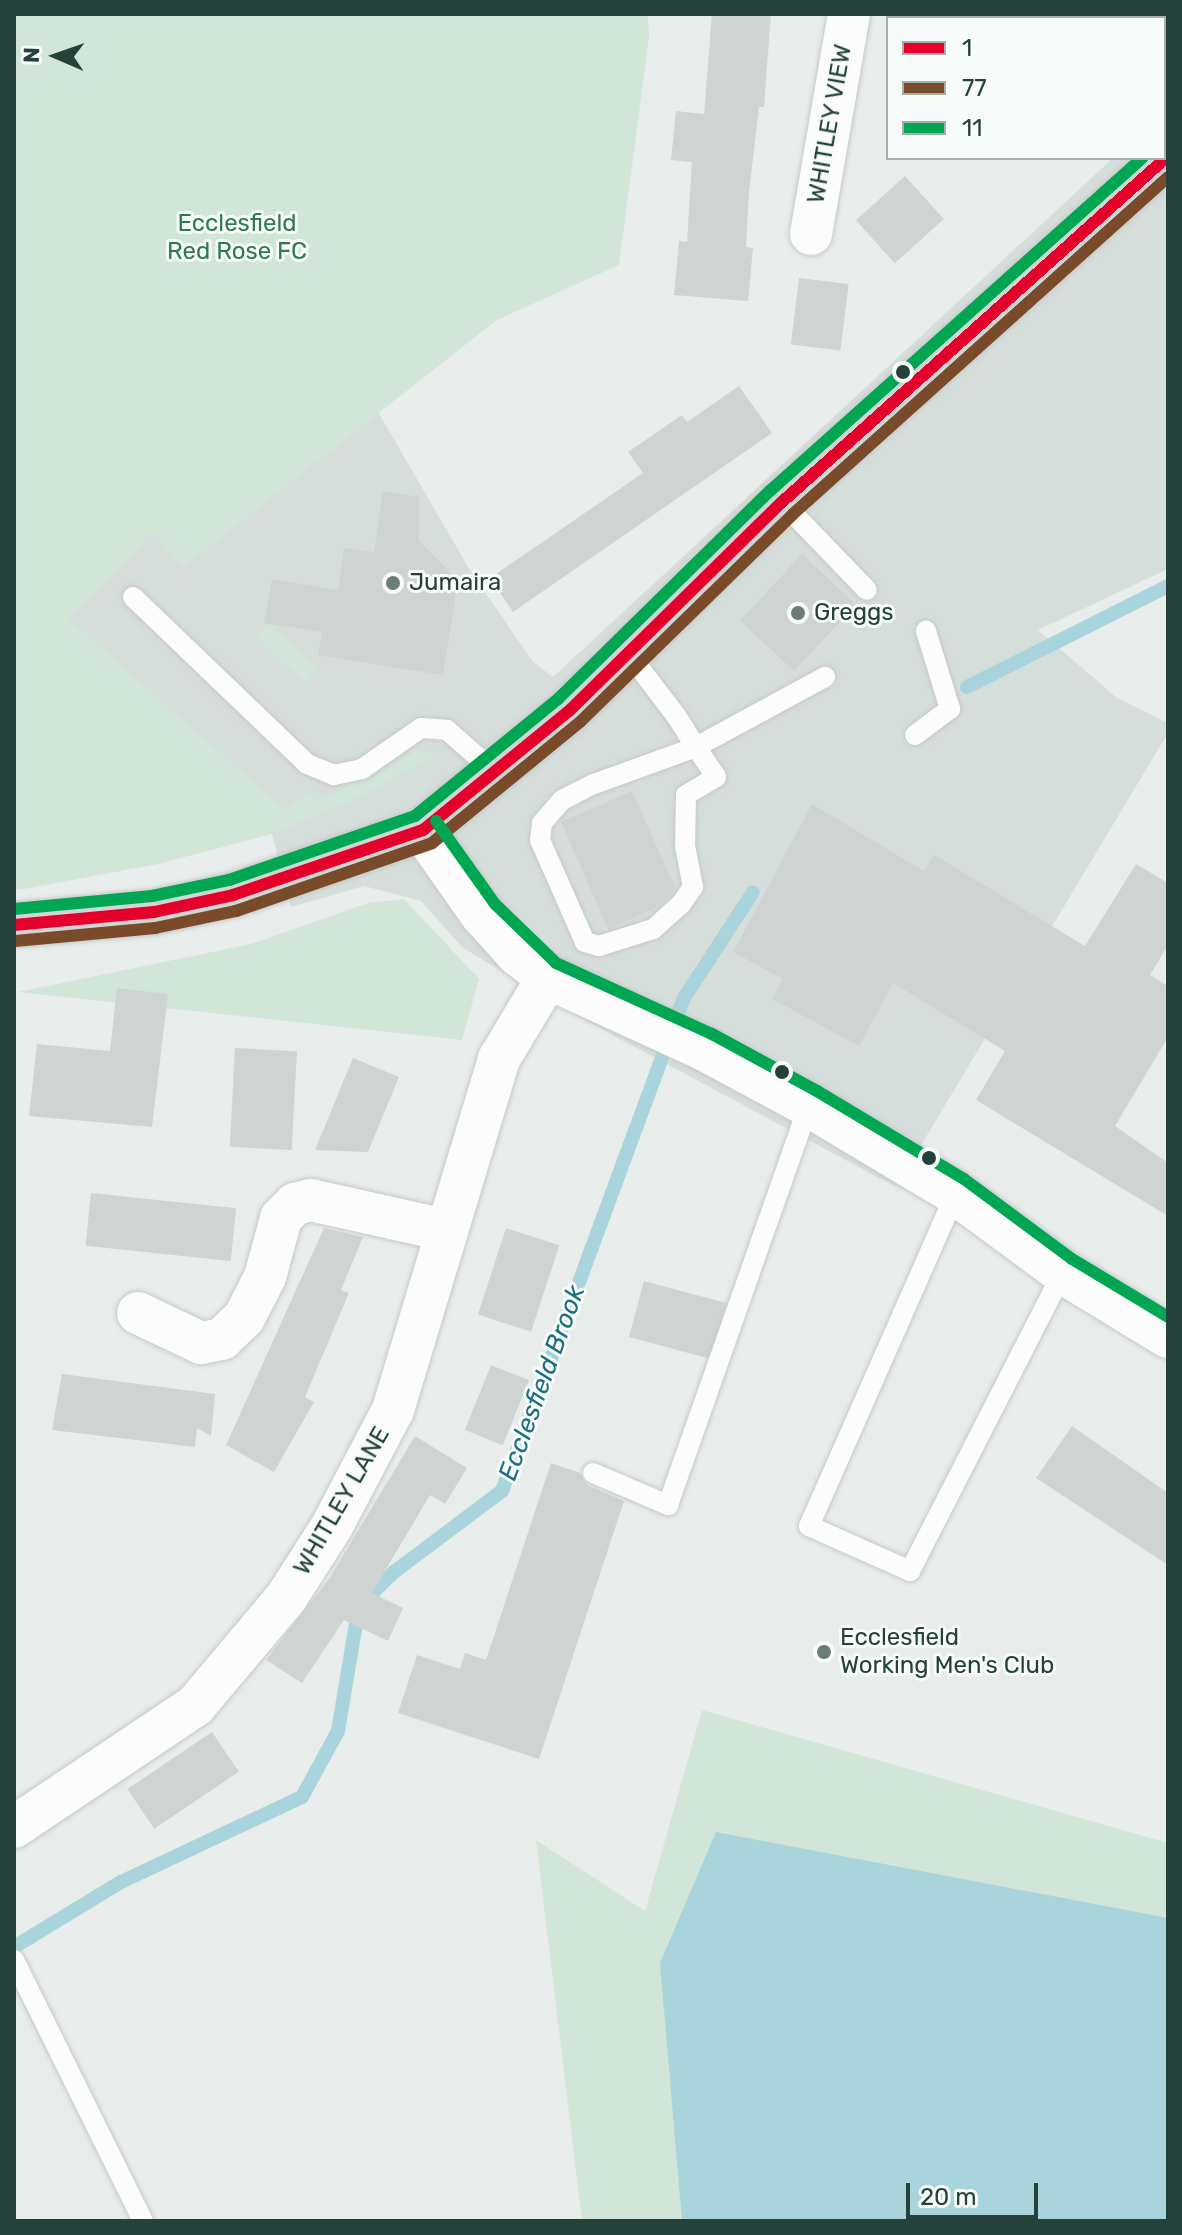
<!DOCTYPE html>
<style>
body{margin:0}
#map{position:relative;width:1182px;height:2235px;overflow:hidden;background:#e8edeb;font-family:Rubik,sans-serif}
div>[style]{position:absolute}
.built>*{inset:0;background:#d6dedb}
.green>*{inset:0;background:#d1e6d8;transform-origin:0 0}
.water>*{inset:0;background:#a9d4db}
.stream>*{height:14px;margin:-7px;padding:0 7px;transform-origin:7px;border-radius:7px;background:#a9d4db}
.building>*{inset:0;background:#cfd4d2;transform-origin:0 0}
.roads{filter:drop-shadow(0 0 2px #c5cac8) drop-shadow(0 0 2px #c5cac8)}
.lane>*{height:20px;margin:-10px;padding:0 10px;transform-origin:10px;border-radius:10px;background:#fcfcfc}
.street>*{height:42px;margin:-21px;padding:0 21px;transform-origin:21px;border-radius:21px;background:#fcfcfc}
.secondary>*{height:44px;margin:-22px;padding:0 22px;transform-origin:22px;border-radius:22px;background:#fcfcfc}
.primary>*{height:44px;margin:-22px;padding:0 22px;transform-origin:22px;border-radius:22px;background:#cfd7d5}
.bus-1>*{height:12px;margin:-6px;padding:0 6px;transform-origin:6px;border-radius:6px;background:#e4002b}
.bus-2>*{height:12px;margin:-6px;padding:0 6px;transform-origin:6px;border-radius:6px;background:#7a4b2a}
.bus-3>*{height:12px;margin:-6px;padding:0 6px;transform-origin:6px;border-radius:6px;background:#00a651}
.dots>*{width:22px;height:22px;translate:-50% -50%;box-sizing:border-box;border:4px solid #f7fbf9;border-radius:50%}
span{translate:-50% -50%;white-space:nowrap;text-align:center;line-height:1.15;-webkit-text-stroke:6px #f7fbf9;paint-order:stroke}
.street-label{font-size:24px;color:#24423a}
.park-label{font-size:24px;color:#2d7a4b}
.poi-label{font-size:24px;color:#24423a}
.left{translate:0 -50%;text-align:left}
.water-label{font-size:26px;color:#1c6f80;font-style:italic}
.frame{position:absolute;inset:0;border:16px solid #24423a;pointer-events:none}
.legend{position:absolute;left:886px;top:16px;width:280px;height:144px;box-sizing:border-box;background:#f7fbf9;border:2px solid #a3b1ad;margin:0;padding:10px 14px;list-style:none;font-size:24px;color:#24423a}
.legend li{display:flex;align-items:center;gap:16px;height:40px}
.legend b{width:40px;border:2px solid #a3b1ad}
.north{position:absolute;left:16px;top:16px;width:80px;height:80px;-webkit-text-stroke:6px #f7fbf9;paint-order:stroke;rotate:272deg;font-size:22px;font-weight:700;line-height:32px;text-align:center;color:#24423a}
.north::after{content:'';display:block;margin:auto;width:28px;height:36px;background:#24423a;clip-path:polygon(50% 0,100% 100%,50% 72%,0 100%)}
.scale{position:absolute;left:906px;top:2183px;width:132px;height:36px;box-sizing:border-box;border:4px solid #24423a;border-top:0;padding-left:10px;font-size:24px;line-height:28px;white-space:nowrap;color:#24423a;-webkit-text-stroke:6px #f7fbf9;paint-order:stroke}
</style>
<div id="map">
<div class="built">
<i style="clip-path:polygon(1168px 109px,1168px 569px,1038px 630px,1117px 698px,1168px 723px,1168px 733px,896px 1187px,577px 1016px,463px 948px,421px 901px,364px 886px,291px 907px,272px 834px,67px 619px,152px 532px,185px 565px,377px 410px,471px 572px,533px 662px,553px 677px,1113px 158px,1164px 158px)"></i>
</div>
<div class="green">
<i style="clip-path:polygon(14px 14px,648px 14px,649px 37px,619px 265px,497px 320px,184px 566px,152px 533px,68px 619px,286px 811px,309px 792px,317px 802px,416px 751px,437px 755px,355px 799px,272px 834px,158px 864px,24px 889px,14px 889px)"></i>
<i style="left:269px;top:624px;width:66px;height:18px;rotate:43deg"></i>
<i style="clip-path:polygon(404px 899px,479px 979px,462px 1040px,18px 992px,251px 944px,368px 903px)"></i>
<i style="clip-path:polygon(702px 1710px,1168px 1843px,1168px 2221px,582px 2221px,536px 1840px,645px 1911px)"></i>
</div>
<div class="water">
<i style="clip-path:polygon(716px 1832px,1168px 1918px,1168px 2221px,682px 2221px,660px 1963px)"></i>
</div>
<div class="stream">
<i style="left:967px;top:687px;width:225px;rotate:-26.7deg"></i>
<i style="left:14px;top:1947px;width:125px;rotate:-31.3deg"></i>
<i style="left:121px;top:1882px;width:200px;rotate:-25.2deg"></i>
<i style="left:302px;top:1797px;width:75px;rotate:-61.4deg"></i>
<i style="left:338px;top:1731px;width:127px;rotate:-80.5deg"></i>
<i style="left:359px;top:1606px;width:49px;rotate:-44.2deg"></i>
<i style="left:394px;top:1572px;width:135px;rotate:-36.9deg"></i>
<i style="left:502px;top:1491px;width:526px;rotate:-69.74deg"></i>
<i style="left:684px;top:998px;width:126px;rotate:-56.9deg"></i>
</div>
<div class="building">
<i style="clip-path:polygon(712px 14px,771px 14px,764px 107px,759px 107px,749px 192px,746px 247px,753px 248px,748px 301px,674px 295px,679px 241px,687px 242px,692px 162px,671px 160px,676px 111px,704px 114px)"></i>
<i style="left:905px;top:176px;width:58px;height:66px;rotate:48deg"></i>
<i style="left:799px;top:278px;width:50px;height:67px;rotate:7deg"></i>
<i style="clip-path:polygon(739px 386px,772px 433px,513px 612px,490px 578px,643px 473px,628px 452px,682px 415px,687px 422px)"></i>
<i style="clip-path:polygon(383px 491px,419px 497px,419px 541px,458px 580px,443px 675px,318px 655px,322px 632px,264px 623px,272px 579px,338px 590px,344px 548px,374px 552px)"></i>
<i style="left:802px;top:554px;width:74px;height:91px;rotate:43deg"></i>
<i style="clip-path:polygon(632px 791px,676px 889px,658px 907px,608px 929px,561px 822px)"></i>
<i style="clip-path:polygon(812px 804px,924px 871px,934px 855px,1085px 946px,1136px 864px,1168px 883px,1168px 945px,1150px 975px,1168px 986px,1168px 1037px,1115px 1126px,1168px 1163px,1168px 1216px,976px 1100px,1005px 1051px,893px 983px,859px 1046px,772px 999px,783px 979px,733px 952px)"></i>
<i style="clip-path:polygon(117px 988px,168px 994px,152px 1127px,29px 1116px,37px 1044px,110px 1051px)"></i>
<i style="left:235px;top:1048px;width:62px;height:99px;rotate:3deg"></i>
<i style="clip-path:polygon(353px 1058px,399px 1077px,368px 1152px,315px 1150px)"></i>
<i style="left:91px;top:1193px;width:146px;height:53px;rotate:6deg"></i>
<i style="clip-path:polygon(324px 1228px,363px 1237px,341px 1290px,349px 1293px,305px 1397px,314px 1402px,274px 1472px,226px 1445px)"></i>
<i style="left:506px;top:1228px;width:56px;height:91px;rotate:18deg"></i>
<i style="left:644px;top:1281px;width:85px;height:58px;rotate:15deg"></i>
<i style="left:491px;top:1365px;width:41px;height:70px;rotate:22deg"></i>
<i style="clip-path:polygon(62px 1374px,215px 1394px,211px 1436px,197px 1428px,195px 1447px,52px 1430px)"></i>
<i style="clip-path:polygon(1072px 1426px,1168px 1493px,1168px 1565px,1036px 1478px)"></i>
<i style="clip-path:polygon(415px 1436px,467px 1468px,445px 1504px,430px 1495px,372px 1593px,403px 1608px,388px 1641px,344px 1620px,302px 1683px,266px 1660px,329px 1579px)"></i>
<i style="clip-path:polygon(551px 1463px,580px 1473px,587px 1485px,624px 1501px,539px 1759px,398px 1713px,417px 1655px,460px 1669px,465px 1653px,486px 1660px)"></i>
<i style="left:212px;top:1732px;width:48px;height:102px;rotate:56deg"></i>
</div>
<div class="roads">
<div class="lane">
<i style="left:782px;top:502px;width:122px;rotate:46deg"></i>
<i style="left:133px;top:597px;width:241px;rotate:43.8deg"></i>
<i style="left:307px;top:764px;width:29px;rotate:22deg"></i>
<i style="left:334px;top:775px;width:29px;rotate:-12deg"></i>
<i style="left:362px;top:769px;width:72px;rotate:-34.8deg"></i>
<i style="left:421px;top:728px;width:26px;rotate:4deg"></i>
<i style="left:447px;top:730px;width:67px;rotate:41.3deg"></i>
<i style="left:629px;top:654px;width:79px;rotate:52.7deg"></i>
<i style="left:677px;top:717px;width:36px;rotate:58deg"></i>
<i style="left:696px;top:747px;width:36px;rotate:56deg"></i>
<i style="left:716px;top:777px;width:35px;rotate:149deg"></i>
<i style="left:686px;top:795px;width:51px;rotate:91.1deg"></i>
<i style="left:685px;top:846px;width:42px;rotate:79deg"></i>
<i style="left:693px;top:887px;width:21px;rotate:125deg"></i>
<i style="left:681px;top:904px;width:38px;rotate:138deg"></i>
<i style="left:653px;top:929px;width:57px;rotate:162.5deg"></i>
<i style="left:599px;top:946px;width:15px;rotate:-164deg"></i>
<i style="left:585px;top:942px;width:111px;rotate:-113.8deg"></i>
<i style="left:540px;top:840px;width:17px;rotate:-83deg"></i>
<i style="left:542px;top:823px;width:30px;rotate:-49deg"></i>
<i style="left:562px;top:800px;width:36px;rotate:-27deg"></i>
<i style="left:594px;top:784px;width:109px;rotate:-19.9deg"></i>
<i style="left:696px;top:747px;width:147px;rotate:-28.5deg"></i>
<i style="left:915px;top:735px;width:44px;rotate:-36.6deg"></i>
<i style="left:950px;top:709px;width:82px;rotate:-107.1deg"></i>
<i style="left:956px;top:1193px;width:364px;rotate:113.8deg"></i>
<i style="left:809px;top:1526px;width:111px;rotate:24deg"></i>
<i style="left:910px;top:1571px;width:336px;rotate:-62.9deg"></i>
<i style="left:593px;top:1473px;width:82px;rotate:23.1deg"></i>
<i style="left:668px;top:1505px;width:424px;rotate:-70.6deg"></i>
<i style="left:14px;top:1960px;width:291px;rotate:63.7deg"></i>
</div>
<div class="street">
<i style="left:1060px;top:14px;width:10px;rotate:24deg"></i>
<i style="left:1164px;top:95px;width:6px;rotate:51deg"></i>
<i style="left:811px;top:234px;width:223px;rotate:-80.2deg"></i>
<i style="left:138px;top:1313px;width:70px;rotate:25.5deg"></i>
<i style="left:201px;top:1343px;width:21px;rotate:-11deg"></i>
<i style="left:222px;top:1339px;width:30px;rotate:-44deg"></i>
<i style="left:244px;top:1318px;width:46px;rotate:-62.9deg"></i>
<i style="left:265px;top:1277px;width:61px;rotate:-74.8deg"></i>
<i style="left:281px;top:1218px;width:20px;rotate:-45deg"></i>
<i style="left:295px;top:1204px;width:16px;rotate:-14deg"></i>
<i style="left:311px;top:1200px;width:137px;rotate:12.6deg"></i>
<i style="left:14px;top:1827px;width:218px;rotate:-33.8deg"></i>
<i style="left:195px;top:1706px;width:141px;rotate:-49.9deg"></i>
<i style="left:286px;top:1598px;width:85px;rotate:-57.4deg"></i>
<i style="left:332px;top:1526px;width:131px;rotate:-62.3deg"></i>
<i style="left:393px;top:1410px;width:367px;rotate:-73.2deg"></i>
<i style="left:499px;top:1059px;width:96px;rotate:-59.1deg"></i>
</div>
<div class="secondary">
<i style="left:423px;top:830px;width:103px;rotate:54.9deg"></i>
<i style="left:482px;top:914px;width:54px;rotate:48deg"></i>
<i style="left:518px;top:954px;width:38px;rotate:37deg"></i>
<i style="left:548px;top:977px;width:173px;rotate:24.6deg"></i>
<i style="left:705px;top:1049px;width:118px;rotate:28.3deg"></i>
<i style="left:809px;top:1105px;width:171px;rotate:30.9deg"></i>
<i style="left:956px;top:1193px;width:133px;rotate:36.4deg"></i>
<i style="left:1063px;top:1272px;width:123px;rotate:31.4deg"></i>
</div>
<div class="primary">
<i style="left:14px;top:925px;width:141px;rotate:-5.3deg"></i>
<i style="left:154px;top:912px;width:81px;rotate:-12.1deg"></i>
<i style="left:233px;top:895px;width:201px;rotate:-18.9deg"></i>
<i style="left:423px;top:830px;width:188px;rotate:-39.2deg"></i>
<i style="left:569px;top:711px;width:298px;rotate:-44.5deg"></i>
<i style="left:782px;top:502px;width:518px;rotate:-41.87deg"></i>
</div>
</div>
<div class="bus-1">
<i style="left:14px;top:925px;width:141px;rotate:-5.3deg"></i>
<i style="left:154px;top:912px;width:81px;rotate:-12.1deg"></i>
<i style="left:233px;top:895px;width:201px;rotate:-18.9deg"></i>
<i style="left:423px;top:830px;width:188px;rotate:-39.2deg"></i>
<i style="left:569px;top:711px;width:298px;rotate:-44.5deg"></i>
<i style="left:782px;top:502px;width:518px;rotate:-41.87deg"></i>
</div>
<div class="bus-2">
<i style="left:15px;top:941px;width:141px;rotate:-5.3deg"></i>
<i style="left:155px;top:928px;width:83px;rotate:-11.9deg"></i>
<i style="left:236px;top:911px;width:207px;rotate:-19.1deg"></i>
<i style="left:432px;top:843px;width:191px;rotate:-39.3deg"></i>
<i style="left:580px;top:722px;width:298px;rotate:-44.3deg"></i>
<i style="left:793px;top:514px;width:504px;rotate:-41.94deg"></i>
</div>
<div class="bus-3">
<i style="left:436px;top:821px;width:102px;rotate:54.6deg"></i>
<i style="left:495px;top:904px;width:85px;rotate:44deg"></i>
<i style="left:556px;top:963px;width:171px;rotate:24.5deg"></i>
<i style="left:712px;top:1034px;width:119px;rotate:28.5deg"></i>
<i style="left:817px;top:1091px;width:171px;rotate:30.9deg"></i>
<i style="left:964px;top:1179px;width:134px;rotate:36.5deg"></i>
<i style="left:1072px;top:1259px;width:112px;rotate:31.1deg"></i>
<i style="left:14px;top:909px;width:139px;rotate:-5.4deg"></i>
<i style="left:152px;top:896px;width:79px;rotate:-11.7deg"></i>
<i style="left:229px;top:880px;width:197px;rotate:-19deg"></i>
<i style="left:415px;top:816px;width:185px;rotate:-39.3deg"></i>
<i style="left:558px;top:699px;width:298px;rotate:-44.5deg"></i>
<i style="left:771px;top:490px;width:498px;rotate:-41.8deg"></i>
</div>
<div class="dots">
<i style="left:903px;top:372px;background:#24423a"></i>
<i style="left:393px;top:583px;background:#697e78"></i>
<i style="left:798px;top:613px;background:#697e78"></i>
<i style="left:782px;top:1072px;background:#24423a"></i>
<i style="left:929px;top:1158px;background:#24423a"></i>
<i style="left:824px;top:1652px;background:#697e78"></i>
</div>
<div class="street-label">
<span style="left:830px;top:124px;rotate:-80deg">WHITLEY VIEW</span>
<span style="left:342px;top:1501px;rotate:-60deg">WHITLEY LANE</span>
</div>
<div class="park-label">
<span style="left:237px;top:238px">Ecclesfield<br>Red Rose FC</span>
</div>
<div class="poi-label">
<span class="left" style="left:409px;top:583px">Jumaira</span>
<span class="left" style="left:814px;top:613px">Greggs</span>
<span class="left" style="left:840px;top:1652px">Ecclesfield<br>Working Men's Club</span>
</div>
<div class="water-label">
<span style="left:542px;top:1383px;rotate:-70deg">Ecclesfield Brook</span>
</div>
<div class="frame"></div>
<ul class="legend">
<li><b style="height:10px;background:#e4002b"></b>1</li>
<li><b style="height:10px;background:#7a4b2a"></b>77</li>
<li><b style="height:10px;background:#00a651"></b>11</li>
</ul>
<div class="north">N</div>
<div class="scale">20 m</div>
</div>
